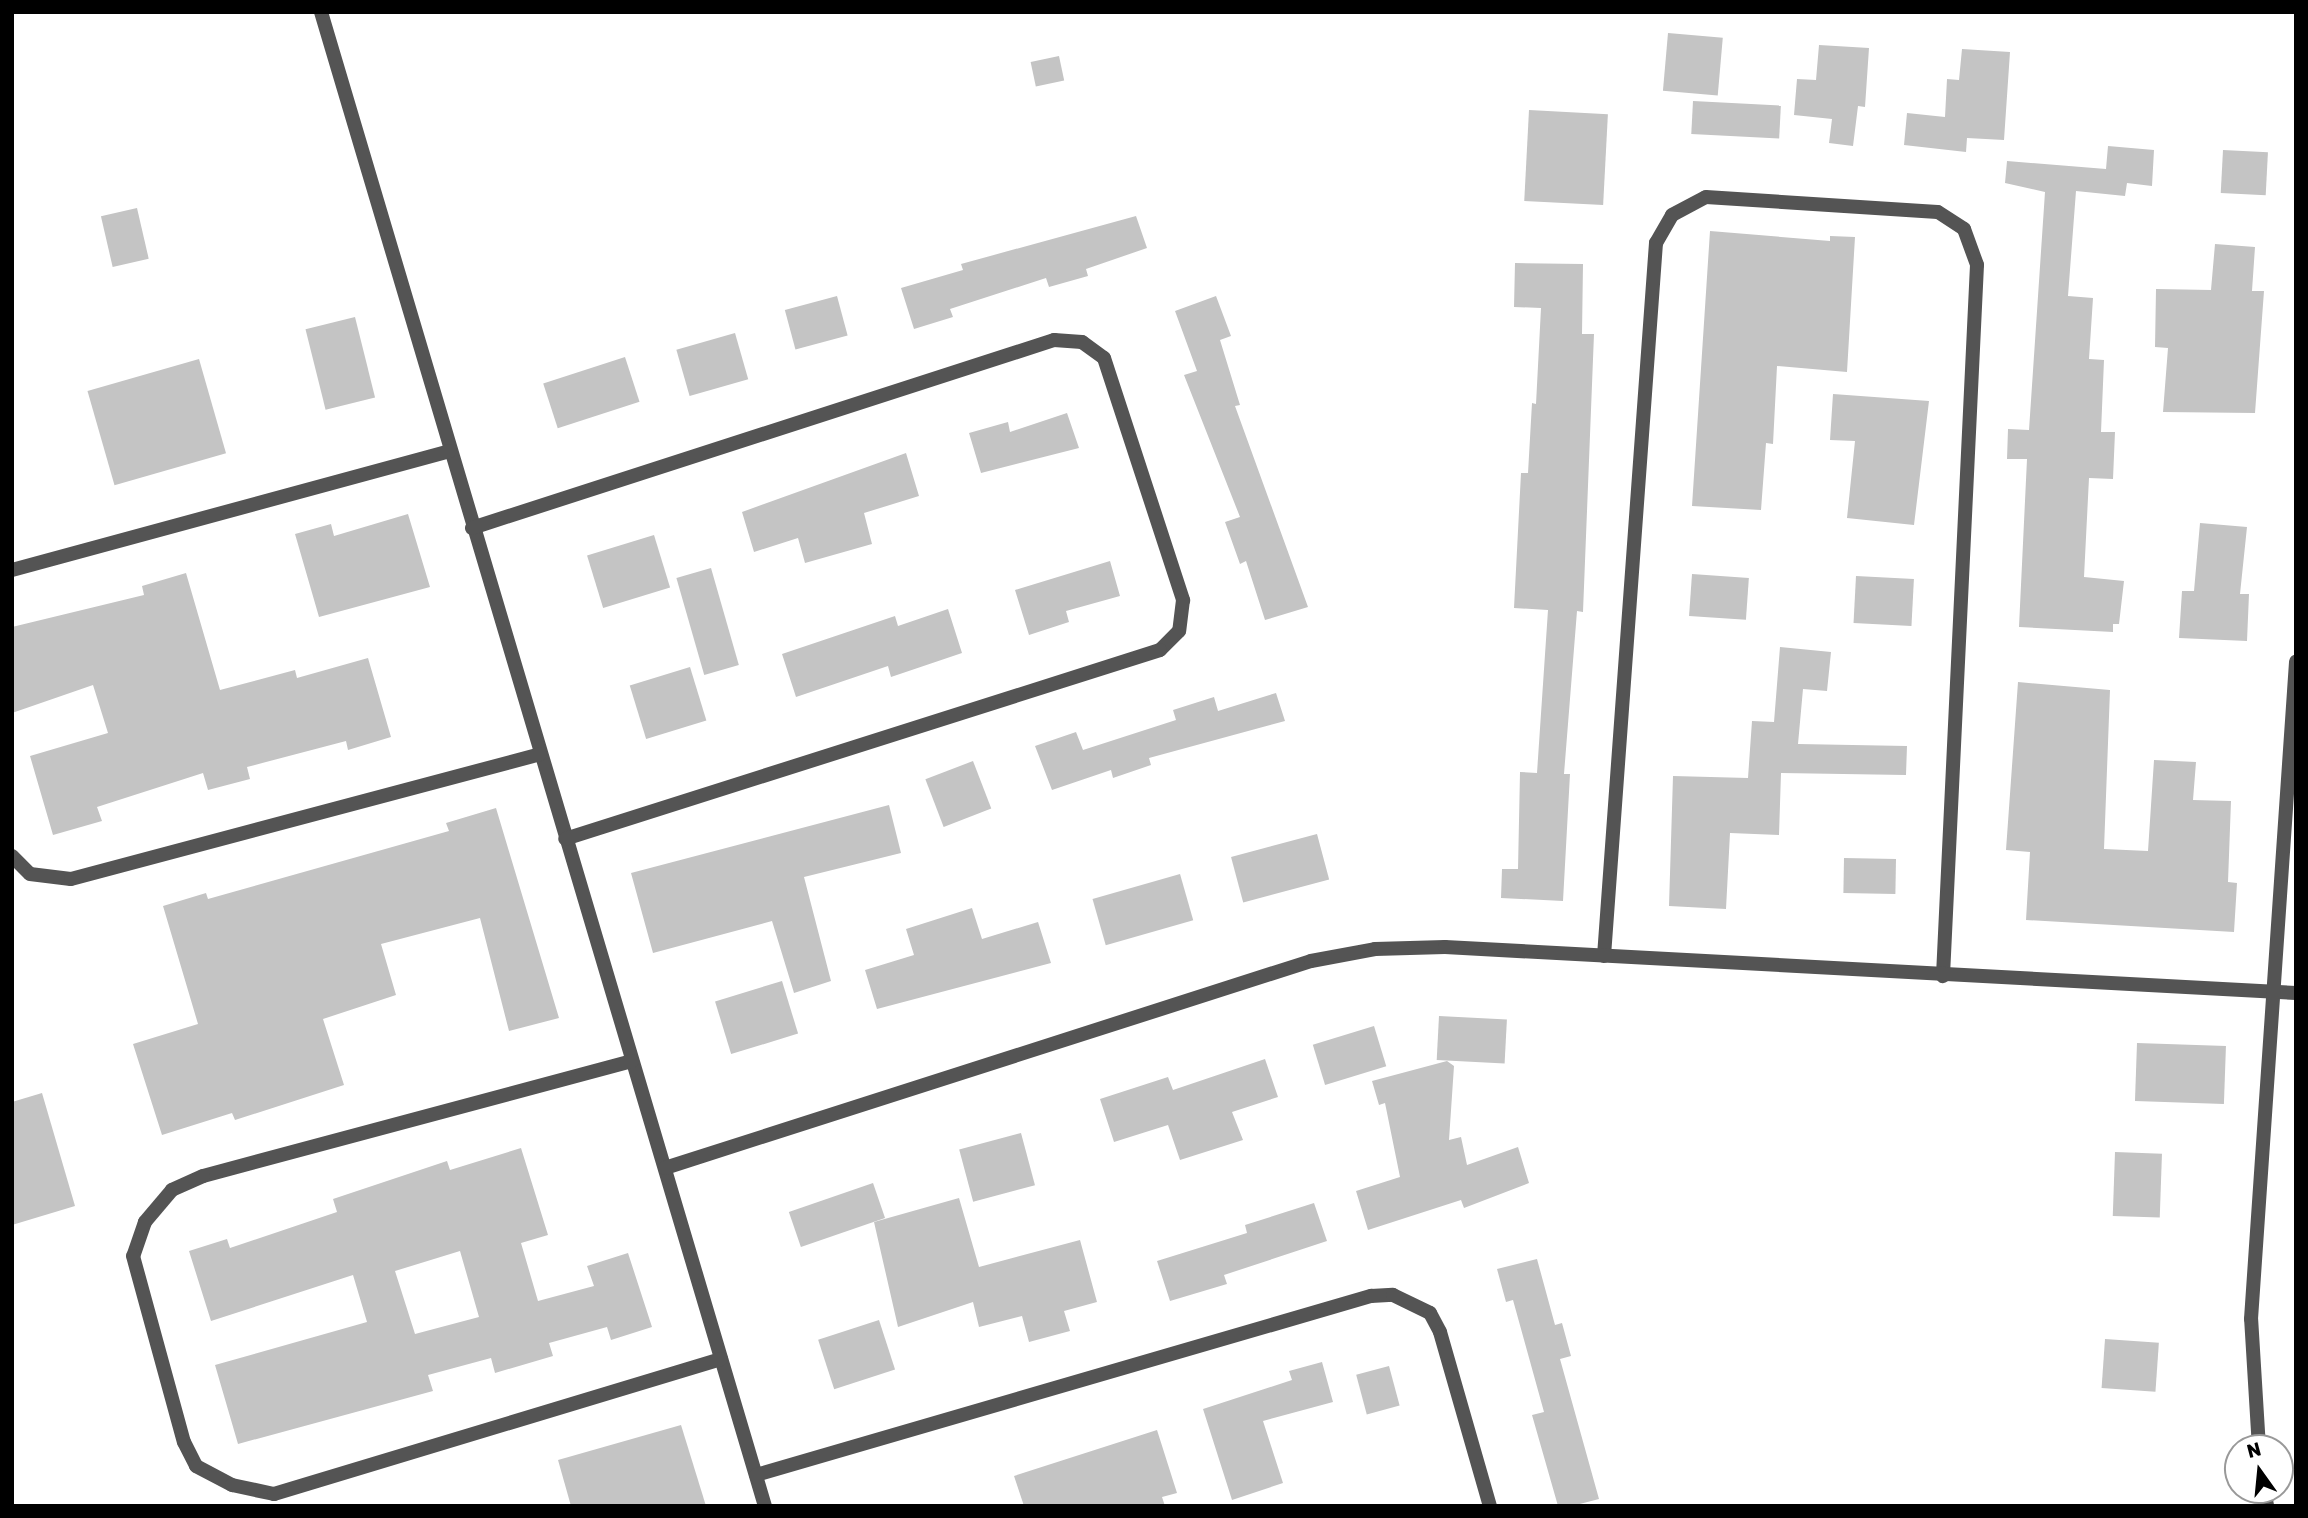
<!DOCTYPE html>
<style>
body{margin:0}
#map{position:relative;width:2308px;height:1518px;overflow:hidden;background:#fff;font-family:Rubik,sans-serif}
div>[style]{position:absolute}
.building>*{inset:0;background:#c4c4c4;transform-origin:0 0}
.street>*{height:14px;margin:-7px;padding:0 7px;transform-origin:7px;border-radius:7px;background:#545454}
span{translate:-50% -50%;white-space:nowrap;text-align:center;line-height:1.15;-webkit-text-stroke:5px #fff;paint-order:stroke}
.frame{position:absolute;inset:0;border:14px solid #000;pointer-events:none}
.north{position:absolute;left:2224px;top:1434px;width:70px;height:70px;box-sizing:border-box;background:#fff;border:2px solid #999;border-radius:50%;rotate:345deg;font-size:19px;font-weight:700;line-height:28px;text-align:center;color:#000}
.north::after{content:'';display:block;margin:auto;width:24px;height:32px;background:#000;clip-path:polygon(50% 0,100% 100%,50% 72%,0 100%)}
</style>
<div id="map">
<div class="building">
<i style="left:1668px;top:33px;width:55px;height:58px;rotate:5deg"></i>
<i style="clip-path:polygon(1819px 45px,1869px 48px,1865px 107px,1858px 106px,1853px 146px,1829px 143px,1832px 119px,1794px 115px,1797px 79px,1816px 80px)"></i>
<i style="clip-path:polygon(1962px 49px,2010px 52px,2004px 140px,1967px 138px,1966px 152px,1904px 145px,1907px 113px,1945px 117px,1947px 79px,1959px 80px)"></i>
<i style="left:1059px;top:56px;width:25px;height:29px;rotate:78deg"></i>
<i style="left:1693px;top:101px;width:88px;height:33px;rotate:3deg"></i>
<i style="left:1529px;top:110px;width:79px;height:91px;rotate:3deg"></i>
<i style="clip-path:polygon(2108px 146px,2154px 150px,2152px 186px,2127px 183px,2125px 196px,2076px 191px,2068px 296px,2093px 298px,2089px 359px,2104px 360px,2101px 432px,2115px 432px,2113px 479px,2089px 478px,2084px 577px,2124px 581px,2119px 624px,2113px 624px,2113px 632px,2019px 627px,2027px 459px,2007px 459px,2008px 429px,2029px 430px,2045px 192px,2005px 183px,2007px 161px,2106px 169px)"></i>
<i style="left:2223px;top:150px;width:45px;height:43px;rotate:3deg"></i>
<i style="left:137px;top:208px;width:52px;height:37px;rotate:77deg"></i>
<i style="clip-path:polygon(1136px 216px,1147px 248px,1086px 269px,1088px 276px,1049px 287px,1046px 278px,950px 309px,953px 317px,914px 329px,901px 288px,963px 270px,961px 264px)"></i>
<i style="clip-path:polygon(1710px 231px,1830px 241px,1830px 236px,1855px 237px,1847px 372px,1777px 366px,1773px 444px,1766px 443px,1761px 510px,1692px 506px)"></i>
<i style="clip-path:polygon(2215px 244px,2255px 247px,2252px 291px,2264px 291px,2255px 413px,2163px 412px,2168px 348px,2155px 347px,2156px 289px,2211px 290px)"></i>
<i style="clip-path:polygon(1515px 263px,1583px 264px,1582px 334px,1594px 334px,1583px 612px,1577px 611px,1564px 774px,1570px 774px,1563px 901px,1501px 898px,1502px 869px,1518px 869px,1520px 772px,1537px 773px,1548px 610px,1514px 608px,1521px 473px,1528px 473px,1532px 403px,1536px 404px,1541px 308px,1514px 307px)"></i>
<i style="left:837px;top:296px;width:41px;height:54px;rotate:75deg"></i>
<i style="clip-path:polygon(1216px 296px,1231px 336px,1220px 340px,1240px 405px,1235px 406px,1308px 607px,1265px 620px,1246px 561px,1240px 564px,1225px 522px,1240px 517px,1184px 375px,1197px 371px,1175px 311px)"></i>
<i style="left:355px;top:317px;width:83px;height:51px;rotate:76deg"></i>
<i style="left:735px;top:333px;width:48px;height:61px;rotate:74deg"></i>
<i style="left:625px;top:357px;width:47px;height:86px;rotate:72deg"></i>
<i style="left:199px;top:359px;width:98px;height:116px;rotate:74deg"></i>
<i style="clip-path:polygon(1833px 394px,1929px 401px,1914px 525px,1847px 518px,1855px 441px,1830px 440px)"></i>
<i style="clip-path:polygon(1067px 413px,1079px 448px,981px 473px,969px 433px,1008px 422px,1010px 432px)"></i>
<i style="clip-path:polygon(906px 453px,919px 496px,864px 513px,872px 544px,805px 563px,798px 538px,754px 552px,742px 512px)"></i>
<i style="clip-path:polygon(408px 514px,430px 587px,319px 617px,295px 534px,331px 524px,334px 536px)"></i>
<i style="clip-path:polygon(2200px 523px,2247px 527px,2240px 594px,2249px 594px,2247px 641px,2179px 638px,2182px 591px,2194px 591px)"></i>
<i style="left:654px;top:535px;width:55px;height:70px;rotate:73deg"></i>
<i style="clip-path:polygon(1110px 561px,1120px 596px,1066px 611px,1069px 622px,1029px 635px,1015px 590px)"></i>
<i style="left:711px;top:568px;width:101px;height:36px;rotate:74deg"></i>
<i style="clip-path:polygon(186px 573px,220px 690px,295px 670px,297px 678px,368px 658px,391px 737px,348px 750px,346px 741px,247px 767px,250px 779px,208px 790px,203px 773px,97px 807px,102px 821px,53px 835px,30px 756px,108px 733px,93px 685px,12px 713px,12px 627px,144px 595px,142px 586px)"></i>
<i style="left:1692px;top:574px;width:57px;height:42px;rotate:4deg"></i>
<i style="left:1856px;top:576px;width:58px;height:47px;rotate:3deg"></i>
<i style="clip-path:polygon(948px 609px,962px 653px,891px 677px,888px 666px,796px 697px,782px 654px,895px 616px,898px 626px)"></i>
<i style="clip-path:polygon(1780px 647px,1831px 652px,1827px 691px,1803px 689px,1798px 744px,1907px 746px,1906px 775px,1781px 773px,1779px 835px,1730px 833px,1726px 909px,1669px 906px,1673px 776px,1748px 778px,1752px 721px,1774px 722px)"></i>
<i style="left:690px;top:667px;width:56px;height:63px;rotate:73deg"></i>
<i style="clip-path:polygon(2018px 682px,2110px 690px,2104px 849px,2148px 851px,2154px 760px,2196px 762px,2193px 800px,2231px 801px,2228px 882px,2237px 883px,2234px 932px,2026px 920px,2030px 852px,2006px 850px)"></i>
<i style="clip-path:polygon(1276px 693px,1285px 721px,1149px 758px,1151px 765px,1113px 778px,1111px 770px,1052px 790px,1035px 746px,1076px 732px,1083px 750px,1176px 720px,1173px 710px,1214px 697px,1218px 711px)"></i>
<i style="left:973px;top:761px;width:51px;height:51px;rotate:69deg"></i>
<i style="clip-path:polygon(889px 805px,901px 853px,804px 877px,831px 981px,794px 993px,772px 921px,653px 953px,631px 873px)"></i>
<i style="clip-path:polygon(496px 808px,559px 1018px,509px 1031px,480px 918px,381px 944px,396px 995px,323px 1019px,344px 1085px,235px 1120px,232px 1113px,162px 1135px,133px 1044px,198px 1024px,163px 906px,206px 893px,208px 899px,449px 831px,446px 823px)"></i>
<i style="left:1317px;top:834px;width:47px;height:89px;rotate:75deg"></i>
<i style="left:1844px;top:858px;width:52px;height:35px;rotate:1deg"></i>
<i style="left:1180px;top:874px;width:48px;height:91px;rotate:74deg"></i>
<i style="clip-path:polygon(972px 908px,982px 939px,1038px 922px,1051px 963px,877px 1009px,865px 970px,914px 955px,906px 929px)"></i>
<i style="left:782px;top:981px;width:55px;height:70px;rotate:73deg"></i>
<i style="left:1439px;top:1016px;width:68px;height:44px;rotate:3deg"></i>
<i style="left:1374px;top:1026px;width:42px;height:64px;rotate:73deg"></i>
<i style="left:2137px;top:1043px;width:89px;height:58px;rotate:2deg"></i>
<i style="clip-path:polygon(1265px 1059px,1278px 1097px,1232px 1112px,1243px 1140px,1180px 1160px,1168px 1125px,1114px 1142px,1100px 1099px,1168px 1077px,1173px 1090px)"></i>
<i style="clip-path:polygon(1447px 1061px,1454px 1066px,1449px 1140px,1461px 1137px,1467px 1165px,1518px 1147px,1529px 1183px,1464px 1208px,1461px 1200px,1368px 1230px,1356px 1191px,1400px 1177px,1385px 1103px,1379px 1105px,1372px 1081px)"></i>
<i style="clip-path:polygon(42px 1093px,75px 1206px,12px 1225px,12px 1102px)"></i>
<i style="left:1021px;top:1133px;width:54px;height:64px;rotate:75deg"></i>
<i style="clip-path:polygon(evenodd,521px 1148px,548px 1235px,521px 1243px,538px 1301px,594px 1286px,587px 1266px,628px 1253px,652px 1327px,611px 1340px,607px 1327px,549px 1343px,553px 1356px,495px 1373px,491px 1358px,428px 1375px,433px 1391px,238px 1444px,215px 1365px,367px 1322px,353px 1275px,211px 1321px,189px 1251px,227px 1239px,230px 1248px,337px 1212px,333px 1199px,447px 1161px,450px 1170px,521px 1148px,460px 1251px,479px 1317px,415px 1334px,395px 1271px,460px 1251px)"></i>
<i style="left:2115px;top:1152px;width:47px;height:64px;rotate:2deg"></i>
<i style="left:873px;top:1183px;width:37px;height:89px;rotate:71deg"></i>
<i style="clip-path:polygon(959px 1198px,979px 1267px,1080px 1240px,1097px 1302px,1064px 1311px,1070px 1331px,1029px 1342px,1022px 1316px,979px 1327px,973px 1302px,898px 1327px,874px 1222px)"></i>
<i style="clip-path:polygon(1314px 1203px,1327px 1241px,1224px 1275px,1227px 1284px,1170px 1301px,1157px 1261px,1247px 1233px,1245px 1225px)"></i>
<i style="clip-path:polygon(1537px 1259px,1555px 1325px,1562px 1323px,1571px 1356px,1560px 1359px,1599px 1499px,1572px 1506px,1558px 1506px,1532px 1415px,1544px 1412px,1513px 1300px,1506px 1302px,1497px 1269px)"></i>
<i style="left:879px;top:1320px;width:52px;height:64px;rotate:72deg"></i>
<i style="left:2105px;top:1339px;width:54px;height:49px;rotate:4deg"></i>
<i style="clip-path:polygon(1322px 1362px,1333px 1402px,1263px 1421px,1283px 1483px,1232px 1500px,1203px 1409px,1292px 1380px,1289px 1371px)"></i>
<i style="left:1389px;top:1366px;width:41px;height:34px;rotate:75deg"></i>
<i style="clip-path:polygon(681px 1425px,706px 1506px,571px 1506px,558px 1460px)"></i>
<i style="clip-path:polygon(1157px 1430px,1177px 1493px,1162px 1497px,1165px 1506px,1024px 1506px,1014px 1476px)"></i>
</div>
<div class="street">
<i style="left:321px;top:12px;width:1559px;rotate:73.45deg"></i>
<i style="left:472px;top:528px;width:612px;rotate:-17.9deg"></i>
<i style="left:1054px;top:340px;width:28px;rotate:4deg"></i>
<i style="left:1082px;top:342px;width:27px;rotate:36deg"></i>
<i style="left:1104px;top:358px;width:255px;rotate:71.9deg"></i>
<i style="left:1183px;top:600px;width:31px;rotate:97deg"></i>
<i style="left:1179px;top:631px;width:27px;rotate:135deg"></i>
<i style="left:1160px;top:650px;width:624px;rotate:162.38deg"></i>
<i style="left:12px;top:570px;width:453px;rotate:-15.2deg"></i>
<i style="left:12px;top:856px;width:25px;rotate:45deg"></i>
<i style="left:30px;top:874px;width:41px;rotate:7deg"></i>
<i style="left:71px;top:879px;width:485px;rotate:-14.9deg"></i>
<i style="left:1604px;top:956px;width:715px;rotate:-85.83deg"></i>
<i style="left:1656px;top:243px;width:32px;rotate:-60deg"></i>
<i style="left:1672px;top:215px;width:38px;rotate:-28deg"></i>
<i style="left:1706px;top:197px;width:232px;rotate:3.7deg"></i>
<i style="left:1938px;top:212px;width:31px;rotate:33deg"></i>
<i style="left:1964px;top:229px;width:38px;rotate:70deg"></i>
<i style="left:1977px;top:265px;width:712px;rotate:92.74deg"></i>
<i style="left:632px;top:1061px;width:444px;rotate:165deg"></i>
<i style="left:203px;top:1176px;width:34px;rotate:156deg"></i>
<i style="left:172px;top:1190px;width:42px;rotate:130.2deg"></i>
<i style="left:145px;top:1222px;width:36px;rotate:109deg"></i>
<i style="left:133px;top:1256px;width:193px;rotate:74.7deg"></i>
<i style="left:184px;top:1442px;width:27px;rotate:63deg"></i>
<i style="left:196px;top:1466px;width:41px;rotate:27.8deg"></i>
<i style="left:232px;top:1485px;width:43px;rotate:12.1deg"></i>
<i style="left:274px;top:1494px;width:467px;rotate:-16.8deg"></i>
<i style="left:665px;top:1168px;width:678px;rotate:-17.77deg"></i>
<i style="left:1311px;top:961px;width:65px;rotate:-10.6deg"></i>
<i style="left:1375px;top:949px;width:70px;rotate:-1.6deg"></i>
<i style="left:1445px;top:947px;width:852px;rotate:3.09deg"></i>
<i style="left:2259px;top:1448px;width:129px;rotate:-93.5deg"></i>
<i style="left:2251px;top:1319px;width:659px;rotate:-86.08deg"></i>
<i style="left:756px;top:1475px;width:641px;rotate:-16.23deg"></i>
<i style="left:1371px;top:1296px;width:22px;rotate:-3deg"></i>
<i style="left:1393px;top:1295px;width:41px;rotate:25.9deg"></i>
<i style="left:1430px;top:1313px;width:21px;rotate:62deg"></i>
<i style="left:1440px;top:1332px;width:181px;rotate:74deg"></i>
<i style="left:2264px;top:1490px;width:16px;rotate:79deg"></i>
</div>
<div class="frame"></div>
<div class="north">N</div>
</div>
